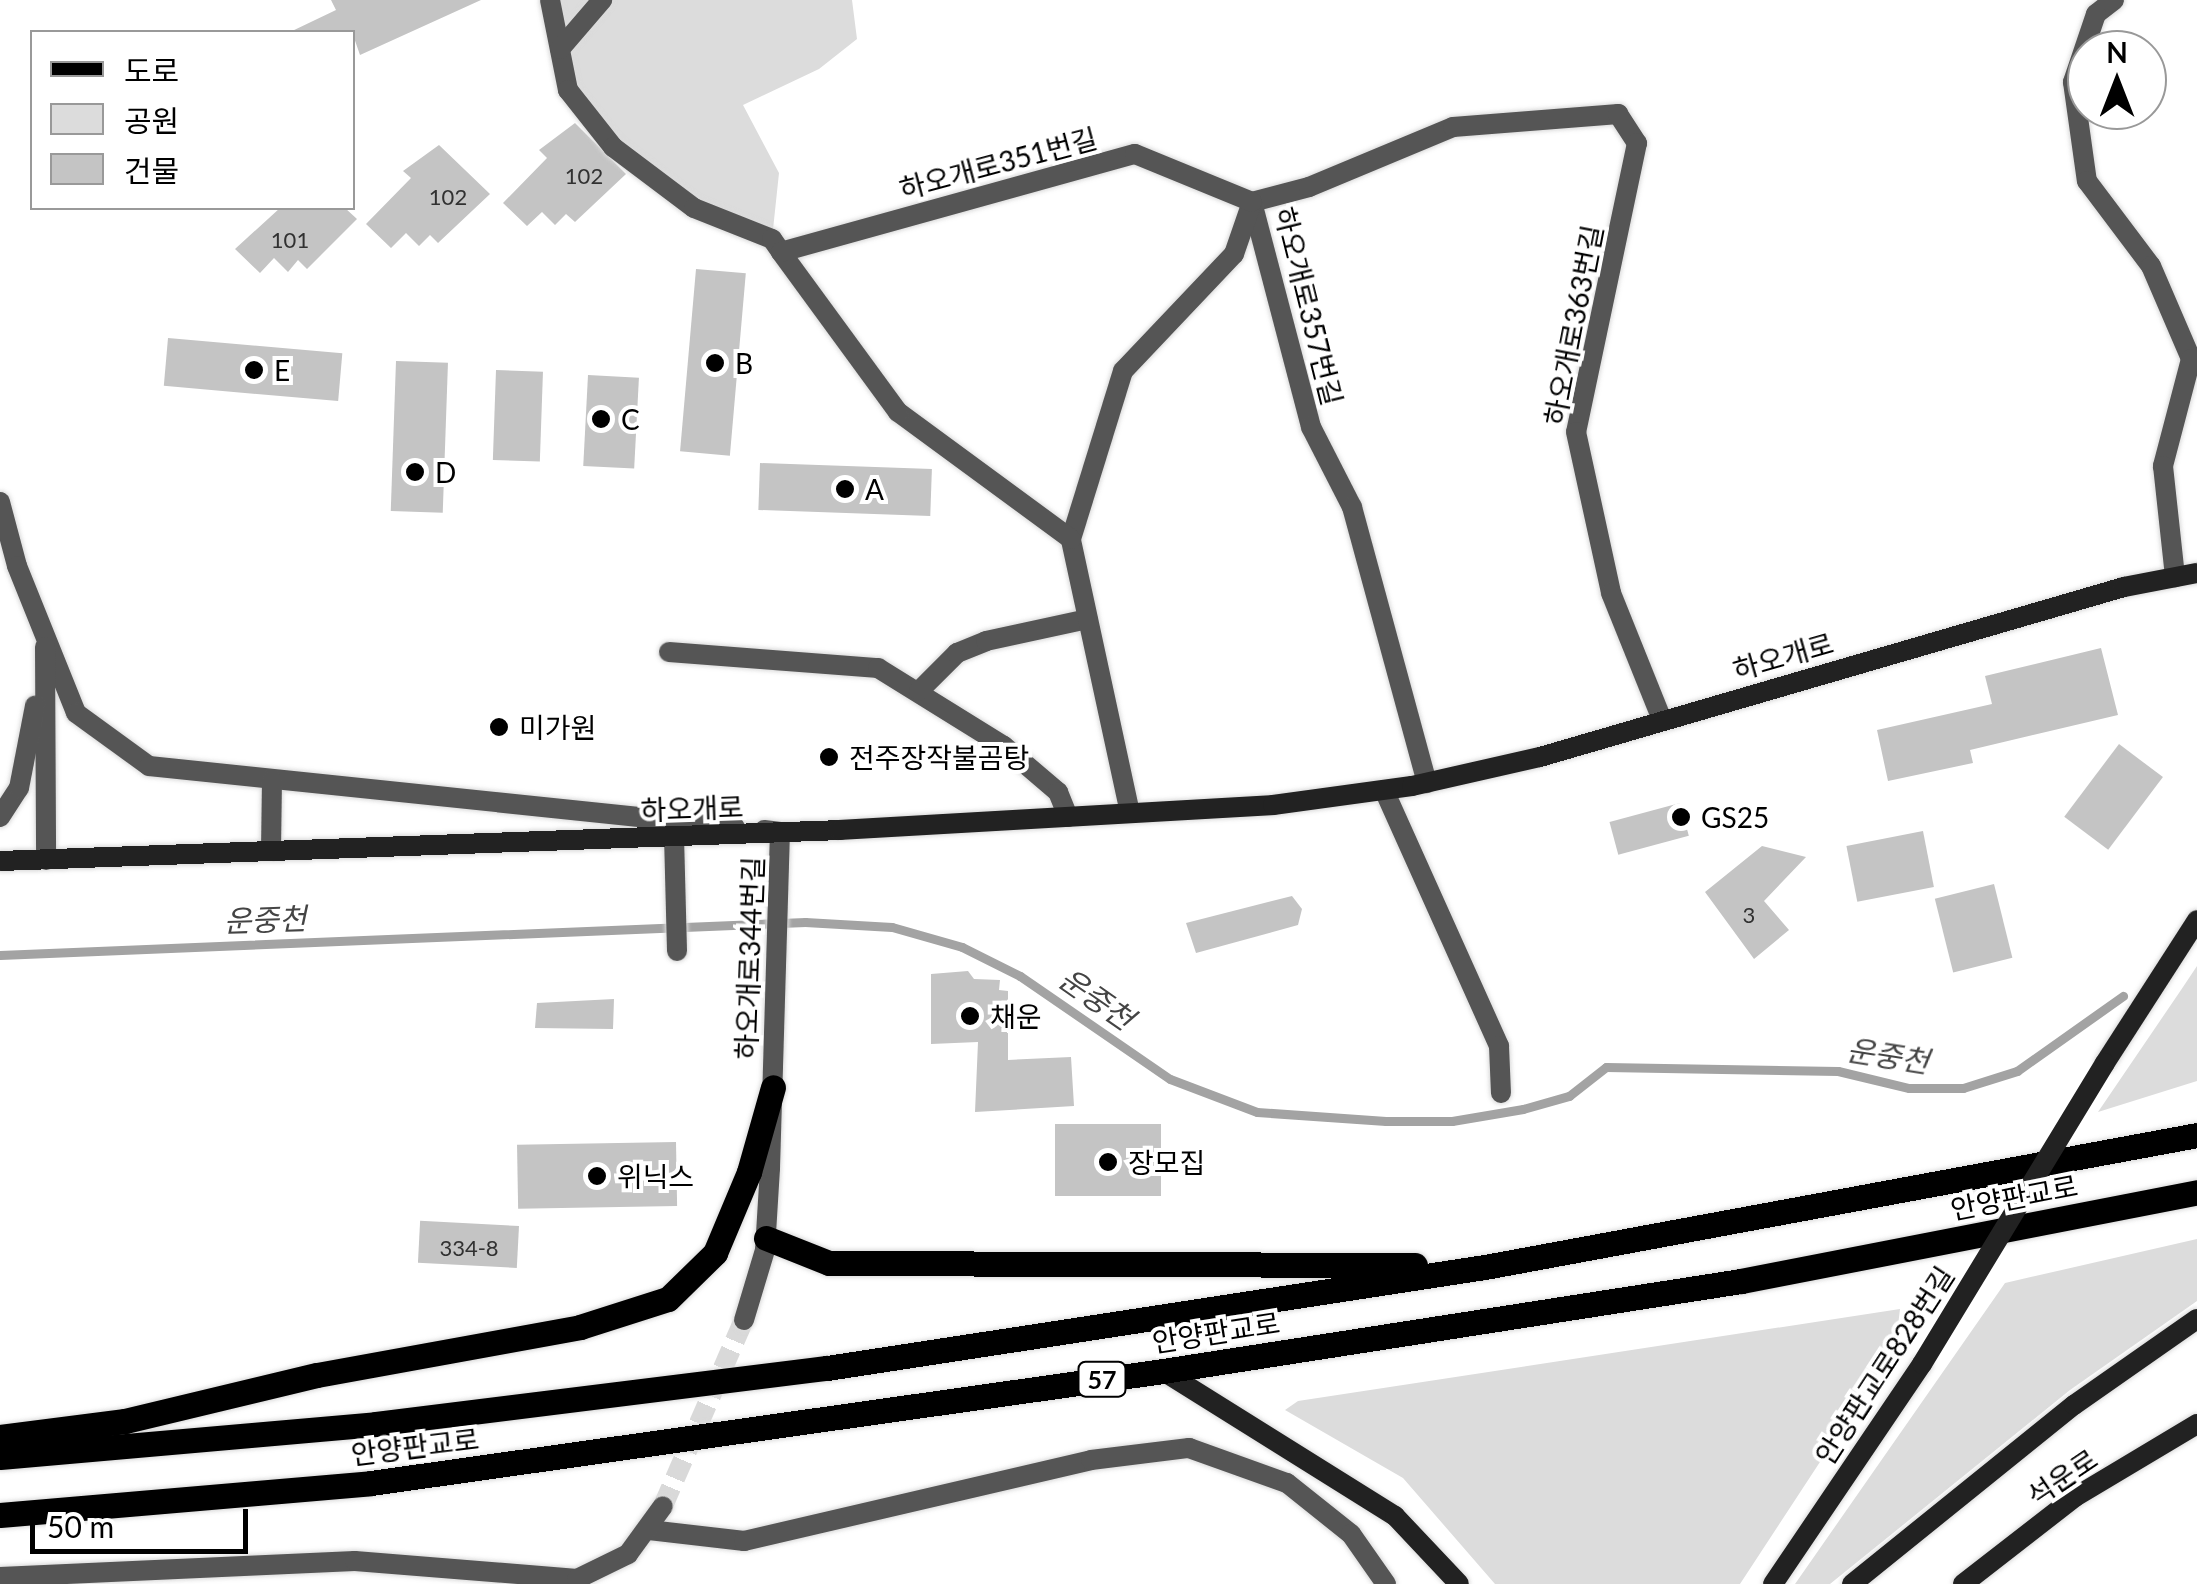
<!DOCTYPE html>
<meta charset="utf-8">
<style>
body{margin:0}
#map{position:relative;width:2197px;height:1584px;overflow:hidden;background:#fff;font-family:Lato,"Noto Sans KR",sans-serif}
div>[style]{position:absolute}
.green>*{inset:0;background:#dcdcdc}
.stream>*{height:9px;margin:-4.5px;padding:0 4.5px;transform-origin:4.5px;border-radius:4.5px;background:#a3a3a3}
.building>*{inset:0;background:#c4c4c4;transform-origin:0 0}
.street-tunnel>*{height:20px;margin-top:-10px;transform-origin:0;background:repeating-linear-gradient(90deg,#d9d9d9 0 20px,transparent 0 30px)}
.roads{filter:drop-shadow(0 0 2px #dbdbdb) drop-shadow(0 0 2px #dbdbdb)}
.street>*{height:20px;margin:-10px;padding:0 10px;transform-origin:10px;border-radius:10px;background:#555}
.secondary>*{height:20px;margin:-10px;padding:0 10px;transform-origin:10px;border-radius:10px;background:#222}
.primary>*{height:25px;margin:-12.5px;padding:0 12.5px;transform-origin:12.5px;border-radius:12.5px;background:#000}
.secondary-bridge>*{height:20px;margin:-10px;padding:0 10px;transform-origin:10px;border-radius:10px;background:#222}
.dots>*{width:28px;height:28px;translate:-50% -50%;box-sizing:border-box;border:5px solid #fff;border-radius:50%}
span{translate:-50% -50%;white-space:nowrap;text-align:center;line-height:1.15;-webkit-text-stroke:8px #fff;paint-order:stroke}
.number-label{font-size:22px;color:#313131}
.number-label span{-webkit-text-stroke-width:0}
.shield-label span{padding:2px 8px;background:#fff;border:2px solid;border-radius:8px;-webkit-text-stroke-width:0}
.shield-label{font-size:25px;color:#000;font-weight:700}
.street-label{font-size:28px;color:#000}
.poi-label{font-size:28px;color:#000}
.left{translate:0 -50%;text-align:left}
.water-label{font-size:30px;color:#444;font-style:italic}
.legend{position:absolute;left:30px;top:30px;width:325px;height:180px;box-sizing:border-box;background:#fff;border:2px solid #999;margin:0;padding:12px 18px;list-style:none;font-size:30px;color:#000}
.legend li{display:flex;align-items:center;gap:20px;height:50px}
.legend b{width:50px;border:2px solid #999}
.north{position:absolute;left:2067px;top:30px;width:100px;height:100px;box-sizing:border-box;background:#fff;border:2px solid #999;border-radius:50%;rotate:0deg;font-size:28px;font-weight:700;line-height:40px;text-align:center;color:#000}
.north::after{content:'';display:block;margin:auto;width:35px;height:45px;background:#000;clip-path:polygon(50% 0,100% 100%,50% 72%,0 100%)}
.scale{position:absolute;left:30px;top:1509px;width:218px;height:45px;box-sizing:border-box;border:5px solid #000;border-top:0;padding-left:12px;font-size:30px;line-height:35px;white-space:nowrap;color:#000;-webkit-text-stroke:8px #fff;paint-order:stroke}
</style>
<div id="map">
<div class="green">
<i style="clip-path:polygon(550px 0,852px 0,857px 39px,819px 69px,743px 105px,779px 173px,772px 239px,694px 208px,613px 147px,568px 90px)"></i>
<i style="clip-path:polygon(2197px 966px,2197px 1081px,2098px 1112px,2181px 990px)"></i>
<i style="clip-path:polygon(2197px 1239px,2197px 1301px,2070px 1390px,1830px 1584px,1795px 1584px,2005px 1283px)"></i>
<i style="clip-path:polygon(1900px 1309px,1897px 1334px,1875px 1378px,1740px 1584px,1495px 1584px,1403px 1478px,1285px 1410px,1298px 1401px)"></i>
</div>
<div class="stream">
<i style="left:0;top:955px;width:806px;rotate:-2.35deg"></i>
<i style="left:805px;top:922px;width:87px;rotate:3.3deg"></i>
<i style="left:892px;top:927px;width:73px;rotate:15.9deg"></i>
<i style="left:962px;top:947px;width:65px;rotate:26.6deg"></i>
<i style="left:1020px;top:976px;width:182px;rotate:34.5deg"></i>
<i style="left:1170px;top:1079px;width:93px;rotate:20.8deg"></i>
<i style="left:1257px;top:1112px;width:129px;rotate:4deg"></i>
<i style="left:1386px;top:1121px;width:66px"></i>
<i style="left:1452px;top:1121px;width:72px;rotate:-9.6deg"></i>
<i style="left:1523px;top:1109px;width:48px;rotate:-15.8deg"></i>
<i style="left:1569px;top:1096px;width:47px;rotate:-38.1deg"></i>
<i style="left:1606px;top:1067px;width:232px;rotate:1deg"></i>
<i style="left:1838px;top:1071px;width:73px;rotate:13.5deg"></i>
<i style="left:1909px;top:1088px;width:54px"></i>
<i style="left:1963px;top:1088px;width:57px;rotate:-17.5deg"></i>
<i style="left:2017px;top:1071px;width:130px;rotate:-35.3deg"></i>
</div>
<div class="building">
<i style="clip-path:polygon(331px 0,481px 0,360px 55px,352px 32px,290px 32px,336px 10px)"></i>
<i style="clip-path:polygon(575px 123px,626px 174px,575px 222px,566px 214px,555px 225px,542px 212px,527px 226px,503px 203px,547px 158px,539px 150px)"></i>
<i style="clip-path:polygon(439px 145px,490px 194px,438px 243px,430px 235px,419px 246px,406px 233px,391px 248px,366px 224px,411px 178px,403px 171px)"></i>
<i style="clip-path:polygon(280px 208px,345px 208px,357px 219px,307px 269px,298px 260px,288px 272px,274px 258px,260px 273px,235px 249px)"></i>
<i style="left:696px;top:269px;width:50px;height:183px;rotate:5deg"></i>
<i style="left:168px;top:338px;width:175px;height:48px;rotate:5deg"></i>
<i style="left:396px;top:361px;width:52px;height:150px;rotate:2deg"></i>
<i style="left:496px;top:370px;width:47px;height:90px;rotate:2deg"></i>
<i style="left:588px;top:375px;width:51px;height:91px;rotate:3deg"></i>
<i style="left:760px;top:463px;width:172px;height:47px;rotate:2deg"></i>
<i style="clip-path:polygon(2101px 648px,2118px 715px,1970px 750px,1973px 763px,1888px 781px,1877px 730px,1992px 704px,1985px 676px)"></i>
<i style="left:2119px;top:744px;width:55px;height:91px;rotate:37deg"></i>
<i style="left:1680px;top:803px;width:34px;height:73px;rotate:75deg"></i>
<i style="left:1923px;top:831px;width:57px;height:78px;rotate:79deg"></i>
<i style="clip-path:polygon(1762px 846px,1806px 857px,1764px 901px,1789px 930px,1754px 959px,1705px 892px)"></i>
<i style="left:1994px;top:884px;width:76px;height:61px;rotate:76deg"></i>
<i style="clip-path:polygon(1292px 896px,1302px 909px,1298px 925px,1196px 953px,1186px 923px)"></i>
<i style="clip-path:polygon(968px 971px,974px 979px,1000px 980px,999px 990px,1008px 991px,1008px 1060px,1071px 1057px,1074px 1106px,975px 1112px,978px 1042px,931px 1044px,931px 974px)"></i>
<i style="clip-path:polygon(614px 999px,613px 1029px,535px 1028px,537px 1003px)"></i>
<i style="left:1161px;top:1124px;width:72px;height:106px;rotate:90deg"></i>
<i style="left:676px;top:1142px;width:64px;height:159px;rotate:89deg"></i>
<i style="left:519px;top:1226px;width:42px;height:99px;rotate:93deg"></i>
</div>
<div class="street-tunnel">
<i style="left:663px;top:1506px;width:203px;rotate:-66.5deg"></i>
</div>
<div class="roads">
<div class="street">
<i style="left:550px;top:0;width:92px;rotate:78.7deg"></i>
<i style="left:568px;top:90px;width:73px;rotate:51.7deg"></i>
<i style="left:613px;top:147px;width:101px;rotate:37deg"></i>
<i style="left:694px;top:208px;width:84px;rotate:21.7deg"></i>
<i style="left:772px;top:239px;width:16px;rotate:55deg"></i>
<i style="left:2114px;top:0;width:23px;rotate:142deg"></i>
<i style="left:2096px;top:14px;width:72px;rotate:108.7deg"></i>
<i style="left:2073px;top:82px;width:100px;rotate:82deg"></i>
<i style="left:2087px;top:181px;width:106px;rotate:53deg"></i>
<i style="left:2151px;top:266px;width:101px;rotate:66.7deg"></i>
<i style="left:2191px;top:359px;width:111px;rotate:104.7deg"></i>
<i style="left:2163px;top:466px;width:112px;rotate:83.8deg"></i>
<i style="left:560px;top:49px;width:65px;rotate:-49.4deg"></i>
<i style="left:1252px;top:202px;width:59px;rotate:-14.7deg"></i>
<i style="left:1309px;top:187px;width:156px;rotate:-22.6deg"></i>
<i style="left:1453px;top:127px;width:166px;rotate:-4.5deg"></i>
<i style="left:1618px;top:114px;width:35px;rotate:57deg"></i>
<i style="left:1637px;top:143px;width:295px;rotate:101.9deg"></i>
<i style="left:1576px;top:432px;width:165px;rotate:77.7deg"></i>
<i style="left:1611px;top:593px;width:137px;rotate:68.1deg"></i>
<i style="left:1252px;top:202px;width:233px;rotate:75.3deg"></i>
<i style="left:1311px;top:427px;width:90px;rotate:62.9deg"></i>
<i style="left:1352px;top:507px;width:286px;rotate:74.8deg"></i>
<i style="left:0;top:502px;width:66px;rotate:75.1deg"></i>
<i style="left:17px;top:566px;width:158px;rotate:68.1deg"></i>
<i style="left:76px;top:713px;width:90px;rotate:36deg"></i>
<i style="left:149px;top:766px;width:589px;rotate:5.94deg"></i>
<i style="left:1071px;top:539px;width:176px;rotate:-72.8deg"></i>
<i style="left:1123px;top:371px;width:161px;rotate:-46.5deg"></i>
<i style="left:1234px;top:254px;width:55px;rotate:-70.9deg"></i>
<i style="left:45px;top:647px;width:213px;rotate:89.7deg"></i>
<i style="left:669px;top:652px;width:210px;rotate:4.4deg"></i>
<i style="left:878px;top:668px;width:148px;rotate:31.8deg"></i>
<i style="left:1004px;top:746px;width:71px;rotate:40.4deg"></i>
<i style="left:1058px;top:792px;width:27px;rotate:68deg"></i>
<i style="left:919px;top:691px;width:54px;rotate:-45deg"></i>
<i style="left:957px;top:653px;width:31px;rotate:-22deg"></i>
<i style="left:986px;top:641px;width:104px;rotate:-12.2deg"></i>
<i style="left:1384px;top:790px;width:281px;rotate:65.8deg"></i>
<i style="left:1499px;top:1046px;width:47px;rotate:87.6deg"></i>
<i style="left:1130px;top:813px;width:280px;rotate:-102.2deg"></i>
<i style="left:1071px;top:539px;width:215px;rotate:-143.7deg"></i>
<i style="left:898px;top:412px;width:198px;rotate:-126.2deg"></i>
<i style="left:781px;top:252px;width:367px;rotate:-15.5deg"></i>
<i style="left:1135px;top:154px;width:126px;rotate:22.3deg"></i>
<i style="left:0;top:817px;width:35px;rotate:-57deg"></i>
<i style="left:19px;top:788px;width:84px;rotate:-79deg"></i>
<i style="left:674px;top:836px;width:115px;rotate:88.5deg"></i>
<i style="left:271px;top:851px;width:71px;rotate:-89.2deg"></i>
<i style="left:744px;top:1320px;width:73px;rotate:-73.3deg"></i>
<i style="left:765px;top:1250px;width:82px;rotate:-86.5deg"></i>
<i style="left:770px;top:1168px;width:336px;rotate:-88.3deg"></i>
<i style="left:780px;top:832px;width:16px;rotate:-173deg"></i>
<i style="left:649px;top:1530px;width:96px;rotate:6.6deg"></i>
<i style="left:744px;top:1541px;width:356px;rotate:-13.1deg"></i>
<i style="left:1091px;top:1460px;width:99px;rotate:-7deg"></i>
<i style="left:1189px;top:1448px;width:104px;rotate:19.7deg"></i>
<i style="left:1287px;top:1483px;width:82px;rotate:38.6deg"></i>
<i style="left:1351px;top:1534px;width:61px;rotate:55deg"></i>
<i style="left:0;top:1577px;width:355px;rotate:-2.6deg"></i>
<i style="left:355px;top:1561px;width:223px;rotate:4.6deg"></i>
<i style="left:577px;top:1579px;width:57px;rotate:-26.1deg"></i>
<i style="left:628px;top:1554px;width:59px;rotate:-53.9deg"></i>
</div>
<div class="secondary">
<i style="left:0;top:861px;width:841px;rotate:-2.11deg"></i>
<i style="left:840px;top:830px;width:434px;rotate:-3.3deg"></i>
<i style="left:1273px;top:805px;width:140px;rotate:-7.8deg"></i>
<i style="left:1412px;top:786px;width:131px;rotate:-12.8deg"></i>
<i style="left:1540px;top:757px;width:608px;rotate:-16.23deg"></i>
<i style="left:2124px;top:587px;width:74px;rotate:-10.9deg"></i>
<i style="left:2105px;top:1063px;width:170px;rotate:-57.2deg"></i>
<i style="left:1163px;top:1371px;width:274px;rotate:32deg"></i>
<i style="left:1395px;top:1516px;width:93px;rotate:46.7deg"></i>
<i style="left:1773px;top:1584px;width:266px;rotate:-55.9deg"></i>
<i style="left:1852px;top:1584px;width:285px;rotate:-38.9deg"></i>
<i style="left:2074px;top:1405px;width:150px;rotate:-35deg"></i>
<i style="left:1963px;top:1584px;width:142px;rotate:-37.8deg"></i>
<i style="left:2075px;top:1497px;width:142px;rotate:-30.9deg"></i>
</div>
<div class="primary">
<i style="left:766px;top:1238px;width:68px;rotate:21.6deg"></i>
<i style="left:829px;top:1263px;width:586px;rotate:0.2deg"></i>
<i style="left:0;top:1437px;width:126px;rotate:-7.3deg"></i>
<i style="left:125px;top:1421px;width:197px;rotate:-13.5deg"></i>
<i style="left:317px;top:1375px;width:267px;rotate:-10.3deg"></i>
<i style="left:580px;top:1327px;width:92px;rotate:-17.7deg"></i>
<i style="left:668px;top:1299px;width:66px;rotate:-44.4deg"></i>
<i style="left:715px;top:1253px;width:88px;rotate:-67.2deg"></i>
<i style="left:749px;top:1172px;width:88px;rotate:-74.2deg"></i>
<i style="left:0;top:1457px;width:377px;rotate:-5deg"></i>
<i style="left:376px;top:1424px;width:454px;rotate:-7.1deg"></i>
<i style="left:827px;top:1368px;width:666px;rotate:-8.73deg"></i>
<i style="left:1485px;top:1267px;width:724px;rotate:-10.5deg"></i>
<i style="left:0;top:1515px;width:372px;rotate:-4.9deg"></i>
<i style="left:371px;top:1483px;width:800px;rotate:-8.05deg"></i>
<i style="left:1163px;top:1371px;width:585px;rotate:-8.85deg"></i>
<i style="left:1741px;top:1281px;width:465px;rotate:-11deg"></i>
</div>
</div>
<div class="secondary-bridge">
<i style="left:1922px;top:1364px;width:352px;rotate:-58.7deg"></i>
</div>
<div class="dots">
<i style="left:715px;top:363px;background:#000"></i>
<i style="left:254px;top:370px;background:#000"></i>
<i style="left:601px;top:419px;background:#000"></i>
<i style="left:415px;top:472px;background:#000"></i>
<i style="left:845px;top:489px;background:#000"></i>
<i style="left:499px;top:727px;background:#000"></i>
<i style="left:829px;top:757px;background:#000"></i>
<i style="left:1681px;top:817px;background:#000"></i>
<i style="left:970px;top:1016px;background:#000"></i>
<i style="left:1108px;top:1162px;background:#000"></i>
<i style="left:597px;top:1176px;background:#000"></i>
</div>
<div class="number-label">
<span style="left:584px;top:176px">102</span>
<span style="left:448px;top:197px">102</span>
<span style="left:290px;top:240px">101</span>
<span style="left:1749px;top:915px">3</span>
<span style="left:469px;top:1248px">334-8</span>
</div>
<div class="shield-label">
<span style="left:1102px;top:1379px">57</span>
</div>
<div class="street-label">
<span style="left:998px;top:163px;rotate:-15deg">하오개로351번길</span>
<span style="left:1309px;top:306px;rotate:76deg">하오개로357번길</span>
<span style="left:1573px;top:325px;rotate:-79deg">하오개로363번길</span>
<span style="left:1783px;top:656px;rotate:-16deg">하오개로</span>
<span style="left:692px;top:808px;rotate:-2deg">하오개로</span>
<span style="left:749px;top:958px;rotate:-88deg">하오개로344번길</span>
<span style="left:2014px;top:1197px;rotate:-11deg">안양판교로</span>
<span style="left:1216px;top:1332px;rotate:-9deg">안양판교로</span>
<span style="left:1884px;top:1365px;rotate:-57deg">안양판교로828번길</span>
<span style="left:415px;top:1446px;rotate:-7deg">안양판교로</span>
<span style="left:2062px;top:1477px;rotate:-34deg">석운로</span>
</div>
<div class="poi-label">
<span class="left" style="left:735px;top:363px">B</span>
<span class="left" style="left:274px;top:370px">E</span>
<span class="left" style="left:621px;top:419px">C</span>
<span class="left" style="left:435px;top:472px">D</span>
<span class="left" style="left:865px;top:489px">A</span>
<span class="left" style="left:519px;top:727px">미가원</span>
<span class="left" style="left:849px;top:757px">전주장작불곰탕</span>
<span class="left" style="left:1701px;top:817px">GS25</span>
<span class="left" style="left:990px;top:1016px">채운</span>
<span class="left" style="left:1128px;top:1162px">장모집</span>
<span class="left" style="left:617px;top:1176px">위닉스</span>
</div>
<div class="water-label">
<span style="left:265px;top:919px;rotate:-2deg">운중천</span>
<span style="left:1097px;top:998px;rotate:35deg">운중천</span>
<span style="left:1888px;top:1055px;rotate:9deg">운중천</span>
</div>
<ul class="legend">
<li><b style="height:12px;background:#000"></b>도로</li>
<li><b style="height:28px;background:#dcdcdc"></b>공원</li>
<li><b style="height:28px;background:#c4c4c4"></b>건물</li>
</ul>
<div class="north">N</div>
<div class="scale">50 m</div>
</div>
